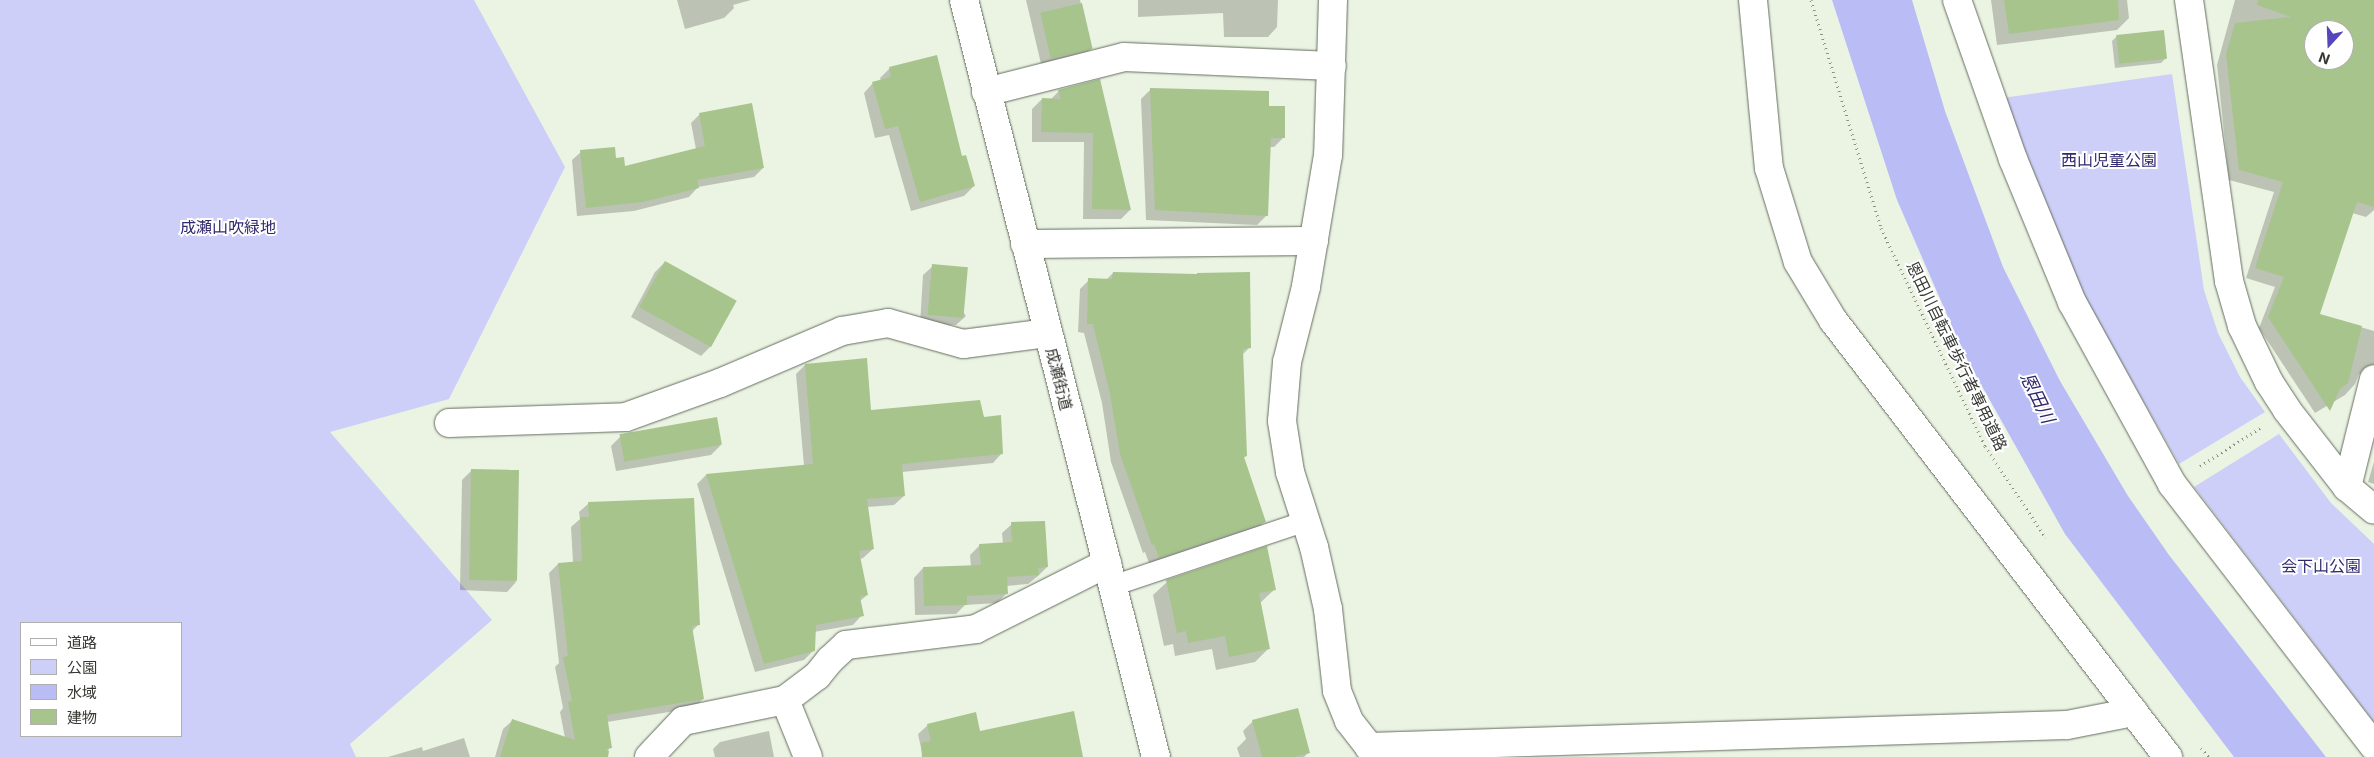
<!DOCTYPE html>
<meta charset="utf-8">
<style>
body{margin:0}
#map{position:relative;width:2374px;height:757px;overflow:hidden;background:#ebf4e3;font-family:Inter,"Noto Sans JP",sans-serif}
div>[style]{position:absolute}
.green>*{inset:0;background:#cdcff8}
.water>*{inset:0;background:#babcf6}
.shadow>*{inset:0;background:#0003}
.building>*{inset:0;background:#a6c48c;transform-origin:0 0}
.path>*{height:3px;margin-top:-1.5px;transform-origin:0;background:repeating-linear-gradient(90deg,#8b9185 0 1px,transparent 0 5px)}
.roads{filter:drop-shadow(0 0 1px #646c5e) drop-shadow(0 0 1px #646c5e)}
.lane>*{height:20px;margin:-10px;padding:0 10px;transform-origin:10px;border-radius:10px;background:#fff}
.street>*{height:28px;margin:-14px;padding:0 14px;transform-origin:14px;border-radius:14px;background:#fff}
.secondary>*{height:28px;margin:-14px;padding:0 14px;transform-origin:14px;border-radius:14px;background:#fff}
span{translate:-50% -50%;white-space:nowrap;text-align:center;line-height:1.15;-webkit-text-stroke:4px #fff;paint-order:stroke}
.park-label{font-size:16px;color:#312a6d}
.street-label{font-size:16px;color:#363933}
.water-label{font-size:18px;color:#2e276a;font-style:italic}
.legend{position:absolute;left:20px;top:622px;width:162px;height:115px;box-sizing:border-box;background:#fff;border:1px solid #afb0ad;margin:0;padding:6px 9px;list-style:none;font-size:15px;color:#363933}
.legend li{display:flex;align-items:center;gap:10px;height:25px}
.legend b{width:25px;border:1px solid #afb0ad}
.north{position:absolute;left:2304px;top:20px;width:50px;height:50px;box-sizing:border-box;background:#fff;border:1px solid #afb0ad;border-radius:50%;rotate:200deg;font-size:14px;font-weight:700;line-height:20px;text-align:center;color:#363933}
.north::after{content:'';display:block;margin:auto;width:18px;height:22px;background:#5546bd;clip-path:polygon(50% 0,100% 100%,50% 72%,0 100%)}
</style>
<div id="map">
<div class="green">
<i style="clip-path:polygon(evenodd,0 0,474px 0,565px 167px,449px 399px,330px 432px,492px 620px,350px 744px,356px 757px,0 757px,0 0,21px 623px,181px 623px,181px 736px,21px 736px,21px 623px)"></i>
<i style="clip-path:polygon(2172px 74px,2204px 290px,2218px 333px,2240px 377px,2265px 412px,2179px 464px,2082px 293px,2002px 98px)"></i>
<i style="clip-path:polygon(2279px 434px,2331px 503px,2374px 544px,2374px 722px,2194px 487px)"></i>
</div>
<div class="water">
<i style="clip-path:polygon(1832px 0,1912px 0,1945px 111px,2003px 267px,2060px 381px,2128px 496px,2169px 555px,2326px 757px,2234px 757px,2065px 534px,1965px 356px,1897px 200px)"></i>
</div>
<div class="shadow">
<i style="clip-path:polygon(677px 0,751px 0,733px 5px,734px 8px,724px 18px,685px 29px)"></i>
<i style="clip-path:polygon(1026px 0,1080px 0,1092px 48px,1082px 58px,1042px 68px)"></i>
<i style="clip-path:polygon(1138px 0,1278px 0,1277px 27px,1268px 37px,1224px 37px,1223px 13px,1138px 17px)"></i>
<i style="clip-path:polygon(1991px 0,2127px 0,2129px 18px,2117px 30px,1997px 45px)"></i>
<i style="clip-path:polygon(evenodd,2235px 0,2374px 0,2374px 210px,2366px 217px,2352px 213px,2319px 315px,2374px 331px,2374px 377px,2367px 373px,2359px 374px,2355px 384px,2345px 395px,2315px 413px,2259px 328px,2275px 287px,2246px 278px,2274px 192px,2229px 180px,2217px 65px,2235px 0,2314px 30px,2344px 30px,2344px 60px,2314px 60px,2314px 30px)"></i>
<i style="clip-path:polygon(2117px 36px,2166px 58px,2161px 63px,2115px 68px,2112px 41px)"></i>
<i style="clip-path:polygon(890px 68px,961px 158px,974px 186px,964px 196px,911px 211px,889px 135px,875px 138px,864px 93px,873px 83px,881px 81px,880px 78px)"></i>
<i style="clip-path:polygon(1100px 81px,1130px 210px,1121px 219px,1083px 219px,1084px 142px,1032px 142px,1032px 109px,1042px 99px,1050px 100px,1059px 91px)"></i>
<i style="clip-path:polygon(1151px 89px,1268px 108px,1284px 137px,1274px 147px,1270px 147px,1267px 215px,1257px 225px,1146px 220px,1141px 99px)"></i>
<i style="clip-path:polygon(700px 114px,763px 168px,754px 177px,698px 187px,689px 197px,634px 211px,577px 216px,572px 160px,581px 152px,614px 160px,623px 167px,696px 149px,691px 123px)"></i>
<i style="clip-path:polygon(665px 262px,735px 301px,711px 346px,701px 356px,631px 317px,655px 272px)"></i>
<i style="clip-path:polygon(933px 266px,966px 316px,956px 325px,920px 324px,923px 275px)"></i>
<i style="clip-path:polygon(1113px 273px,1249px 348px,1242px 355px,1246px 456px,1243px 458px,1264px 522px,1255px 531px,1150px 566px,1145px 552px,1143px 553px,1111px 462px,1102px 403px,1084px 333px,1078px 332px,1080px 289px,1089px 280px,1106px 280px)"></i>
<i style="clip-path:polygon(805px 365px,870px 411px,983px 419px,1002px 453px,993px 463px,902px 472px,904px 496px,894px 505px,867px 507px,873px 549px,863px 558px,860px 559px,867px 595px,859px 602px,862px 615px,853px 625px,814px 632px,814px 650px,804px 660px,755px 672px,697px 484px,706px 475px,804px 466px,796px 374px)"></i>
<i style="clip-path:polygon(621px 436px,721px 445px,711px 455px,616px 471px,611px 446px)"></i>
<i style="clip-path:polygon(2374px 462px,2374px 484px,2368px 482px)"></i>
<i style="clip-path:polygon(472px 470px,516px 582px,507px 592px,460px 590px,462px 480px)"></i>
<i style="clip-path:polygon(588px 504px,698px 625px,692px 631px,703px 699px,694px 708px,607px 722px,611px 747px,602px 756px,495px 757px,503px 729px,512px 721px,565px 738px,560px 712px,563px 708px,555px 667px,559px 663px,549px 573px,558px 564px,573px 563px,571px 527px,580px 519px,579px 512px)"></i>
<i style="clip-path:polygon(1012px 524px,1047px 567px,1038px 576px,1028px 584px,1006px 586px,1007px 593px,997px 603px,965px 605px,956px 614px,915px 615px,914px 578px,923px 568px,971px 567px,970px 555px,980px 545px,1003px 544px,1002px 533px)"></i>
<i style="clip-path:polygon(1167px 582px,1275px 589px,1260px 603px,1269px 648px,1255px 662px,1216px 670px,1212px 649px,1175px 656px,1173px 644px,1164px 646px,1153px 595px)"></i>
<i style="clip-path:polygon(1253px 721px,1309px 752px,1304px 757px,1240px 757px,1237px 748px,1246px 739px,1243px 731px)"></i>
<i style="clip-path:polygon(928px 725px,979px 732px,1082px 757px,923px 757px,918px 734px)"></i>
<i style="clip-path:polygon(769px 731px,774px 757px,715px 757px,713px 749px,720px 742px)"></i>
<i style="clip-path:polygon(464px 738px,470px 757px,388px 757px,422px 747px,423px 751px)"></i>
</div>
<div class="building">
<i style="clip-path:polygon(2004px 0,2118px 0,2119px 20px,2009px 34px)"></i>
<i style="clip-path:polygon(evenodd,2258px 0,2374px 0,2374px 207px,2357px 202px,2320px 314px,2362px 326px,2348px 383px,2340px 389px,2330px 411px,2268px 317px,2284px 277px,2255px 268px,2283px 182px,2239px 170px,2226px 54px,2235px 23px,2291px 17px,2257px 5px,2258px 0,2314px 30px,2344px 30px,2344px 60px,2314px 60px,2314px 30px)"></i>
<i style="left:1082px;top:3px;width:47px;height:43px;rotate:77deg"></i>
<i style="left:2164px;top:30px;width:29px;height:48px;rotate:84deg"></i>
<i style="clip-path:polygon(937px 55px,962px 156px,966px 155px,975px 186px,920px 202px,898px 126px,885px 129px,872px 82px,891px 77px,889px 67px)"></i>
<i style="clip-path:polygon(1100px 79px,1104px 96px,1131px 210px,1092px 209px,1093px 133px,1041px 132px,1042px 98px,1061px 99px,1058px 90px)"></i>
<i style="clip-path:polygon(1150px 88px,1269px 91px,1269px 106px,1285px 106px,1285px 138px,1271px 138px,1268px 216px,1155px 210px)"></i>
<i style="clip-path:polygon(752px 103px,764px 168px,697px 180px,699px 188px,643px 202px,586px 208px,580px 150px,615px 147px,616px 158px,624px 157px,625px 166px,705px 146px,699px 113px)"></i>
<i style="left:665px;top:261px;width:82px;height:53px;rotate:29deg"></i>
<i style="left:932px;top:264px;width:36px;height:51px;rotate:5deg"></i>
<i style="clip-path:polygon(1113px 272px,1197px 274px,1197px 273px,1250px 272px,1251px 348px,1243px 349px,1247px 456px,1244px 457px,1266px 522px,1159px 558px,1154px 544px,1152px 545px,1120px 454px,1110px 394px,1093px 324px,1087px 324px,1088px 278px,1112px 279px)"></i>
<i style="clip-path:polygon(867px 358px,871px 410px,980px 400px,984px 417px,1001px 415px,1003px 454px,902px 464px,905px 496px,867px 499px,874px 549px,859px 551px,868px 595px,860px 597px,864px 616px,816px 625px,815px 651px,764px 664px,706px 474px,813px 464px,805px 364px)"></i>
<i style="left:717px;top:417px;width:28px;height:99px;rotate:80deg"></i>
<i style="left:471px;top:469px;width:48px;height:111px;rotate:1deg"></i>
<i style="clip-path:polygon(694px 498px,700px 625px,692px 626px,704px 699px,607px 715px,612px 748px,605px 749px,609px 751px,608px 757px,500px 757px,512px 719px,575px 740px,568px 702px,572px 701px,563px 657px,568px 656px,558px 563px,582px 561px,580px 517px,589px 517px,588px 502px)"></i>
<i style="clip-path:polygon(1045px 521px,1048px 567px,1038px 568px,1039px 575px,1007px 577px,1008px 594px,967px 596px,967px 605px,924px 606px,923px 567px,981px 565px,979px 544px,1012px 542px,1011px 522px)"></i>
<i style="clip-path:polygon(1267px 546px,1276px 590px,1259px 593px,1270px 649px,1229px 657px,1225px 636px,1188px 643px,1186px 631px,1177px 633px,1166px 580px)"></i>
<i style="clip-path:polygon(1298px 708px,1310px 753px,1294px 757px,1262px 757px,1252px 720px)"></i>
<i style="clip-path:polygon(1074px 711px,1083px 757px,922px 757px,921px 743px,931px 741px,927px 724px,976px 712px,980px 731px)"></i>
</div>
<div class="path">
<i style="left:1811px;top:0;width:239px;rotate:72.9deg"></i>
<i style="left:1881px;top:228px;width:242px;rotate:64.5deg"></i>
<i style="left:1985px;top:446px;width:110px;rotate:56.5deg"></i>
<i style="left:2200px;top:466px;width:71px;rotate:-32.3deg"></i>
<i style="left:2201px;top:748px;width:12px;rotate:48deg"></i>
</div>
<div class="roads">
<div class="lane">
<i style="left:1112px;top:586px;width:205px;rotate:-18.5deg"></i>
</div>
<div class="street">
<i style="left:1333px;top:0;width:155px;rotate:91.8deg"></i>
<i style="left:1328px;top:155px;width:134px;rotate:99.5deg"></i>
<i style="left:1306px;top:287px;width:77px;rotate:104.2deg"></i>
<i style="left:1287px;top:362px;width:59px;rotate:94.8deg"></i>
<i style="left:1282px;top:421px;width:52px;rotate:81.1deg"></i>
<i style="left:1290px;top:472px;width:79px;rotate:72.3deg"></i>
<i style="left:1314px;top:547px;width:64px;rotate:77.3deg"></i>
<i style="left:1328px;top:609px;width:82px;rotate:83.7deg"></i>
<i style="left:1337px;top:691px;width:32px;rotate:68deg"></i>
<i style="left:1349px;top:721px;width:33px;rotate:52deg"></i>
<i style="left:1369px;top:747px;width:698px;rotate:-1.81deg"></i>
<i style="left:2067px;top:725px;width:68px;rotate:-11deg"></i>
<i style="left:1957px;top:0;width:169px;rotate:70.6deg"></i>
<i style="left:2013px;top:159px;width:155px;rotate:67.6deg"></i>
<i style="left:2072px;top:302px;width:208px;rotate:61.2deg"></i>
<i style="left:2172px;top:484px;width:331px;rotate:52.4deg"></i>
<i style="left:986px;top:92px;width:142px;rotate:-14.2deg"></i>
<i style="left:1124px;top:57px;width:208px;rotate:2.5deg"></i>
<i style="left:1025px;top:244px;width:289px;rotate:-0.6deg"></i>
<i style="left:449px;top:423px;width:177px;rotate:-1.9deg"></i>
<i style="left:626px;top:417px;width:100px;rotate:-19.9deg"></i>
<i style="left:720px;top:383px;width:133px;rotate:-23.1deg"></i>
<i style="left:842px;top:331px;width:47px;rotate:-9.9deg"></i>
<i style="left:888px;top:323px;width:78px;rotate:15.6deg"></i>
<i style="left:963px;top:344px;width:86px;rotate:-7.4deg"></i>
<i style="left:2347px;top:487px;width:111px;rotate:-76deg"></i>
<i style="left:785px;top:700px;width:61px;rotate:68deg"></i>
<i style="left:649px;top:757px;width:50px;rotate:-46.6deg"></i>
<i style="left:683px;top:721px;width:104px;rotate:-11.6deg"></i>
<i style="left:785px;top:700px;width:40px;rotate:-37deg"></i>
<i style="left:817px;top:676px;width:21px;rotate:-51deg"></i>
<i style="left:830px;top:660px;width:22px;rotate:-43deg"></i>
<i style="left:846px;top:645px;width:131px;rotate:-7deg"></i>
<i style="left:976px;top:629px;width:147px;rotate:-26.7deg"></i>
</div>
<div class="secondary">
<i style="left:964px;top:0;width:781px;rotate:75.77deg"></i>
<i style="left:1753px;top:0;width:169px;rotate:84.6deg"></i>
<i style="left:1769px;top:168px;width:98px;rotate:72.9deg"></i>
<i style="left:1798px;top:262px;width:68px;rotate:58.9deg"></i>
<i style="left:1833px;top:320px;width:551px;rotate:52.53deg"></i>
<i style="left:2189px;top:0;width:284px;rotate:81.9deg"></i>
<i style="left:2229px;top:281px;width:47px;rotate:73.9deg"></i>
<i style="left:2242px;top:326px;width:62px;rotate:64.3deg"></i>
<i style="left:2269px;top:382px;width:33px;rotate:57deg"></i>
<i style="left:2287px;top:410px;width:98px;rotate:52.1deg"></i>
<i style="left:2347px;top:487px;width:35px;rotate:40deg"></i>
<i style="left:1369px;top:747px;width:14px;rotate:45deg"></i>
</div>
</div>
<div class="park-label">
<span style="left:2109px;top:160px">西山児童公園</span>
<span style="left:228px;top:227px">成瀬山吹緑地</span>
<span style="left:2321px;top:566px">会下山公園</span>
</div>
<div class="street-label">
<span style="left:1957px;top:356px;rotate:64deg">恩田川自転車歩行者専用道路</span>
<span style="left:1059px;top:379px;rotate:76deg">成瀬街道</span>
</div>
<div class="water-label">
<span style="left:2037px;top:398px;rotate:64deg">恩田川</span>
</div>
<ul class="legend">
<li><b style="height:6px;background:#fff"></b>道路</li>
<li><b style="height:14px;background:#cdcff8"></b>公園</li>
<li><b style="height:14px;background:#babcf6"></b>水域</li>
<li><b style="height:14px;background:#a6c48c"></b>建物</li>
</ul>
<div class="north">N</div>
</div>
